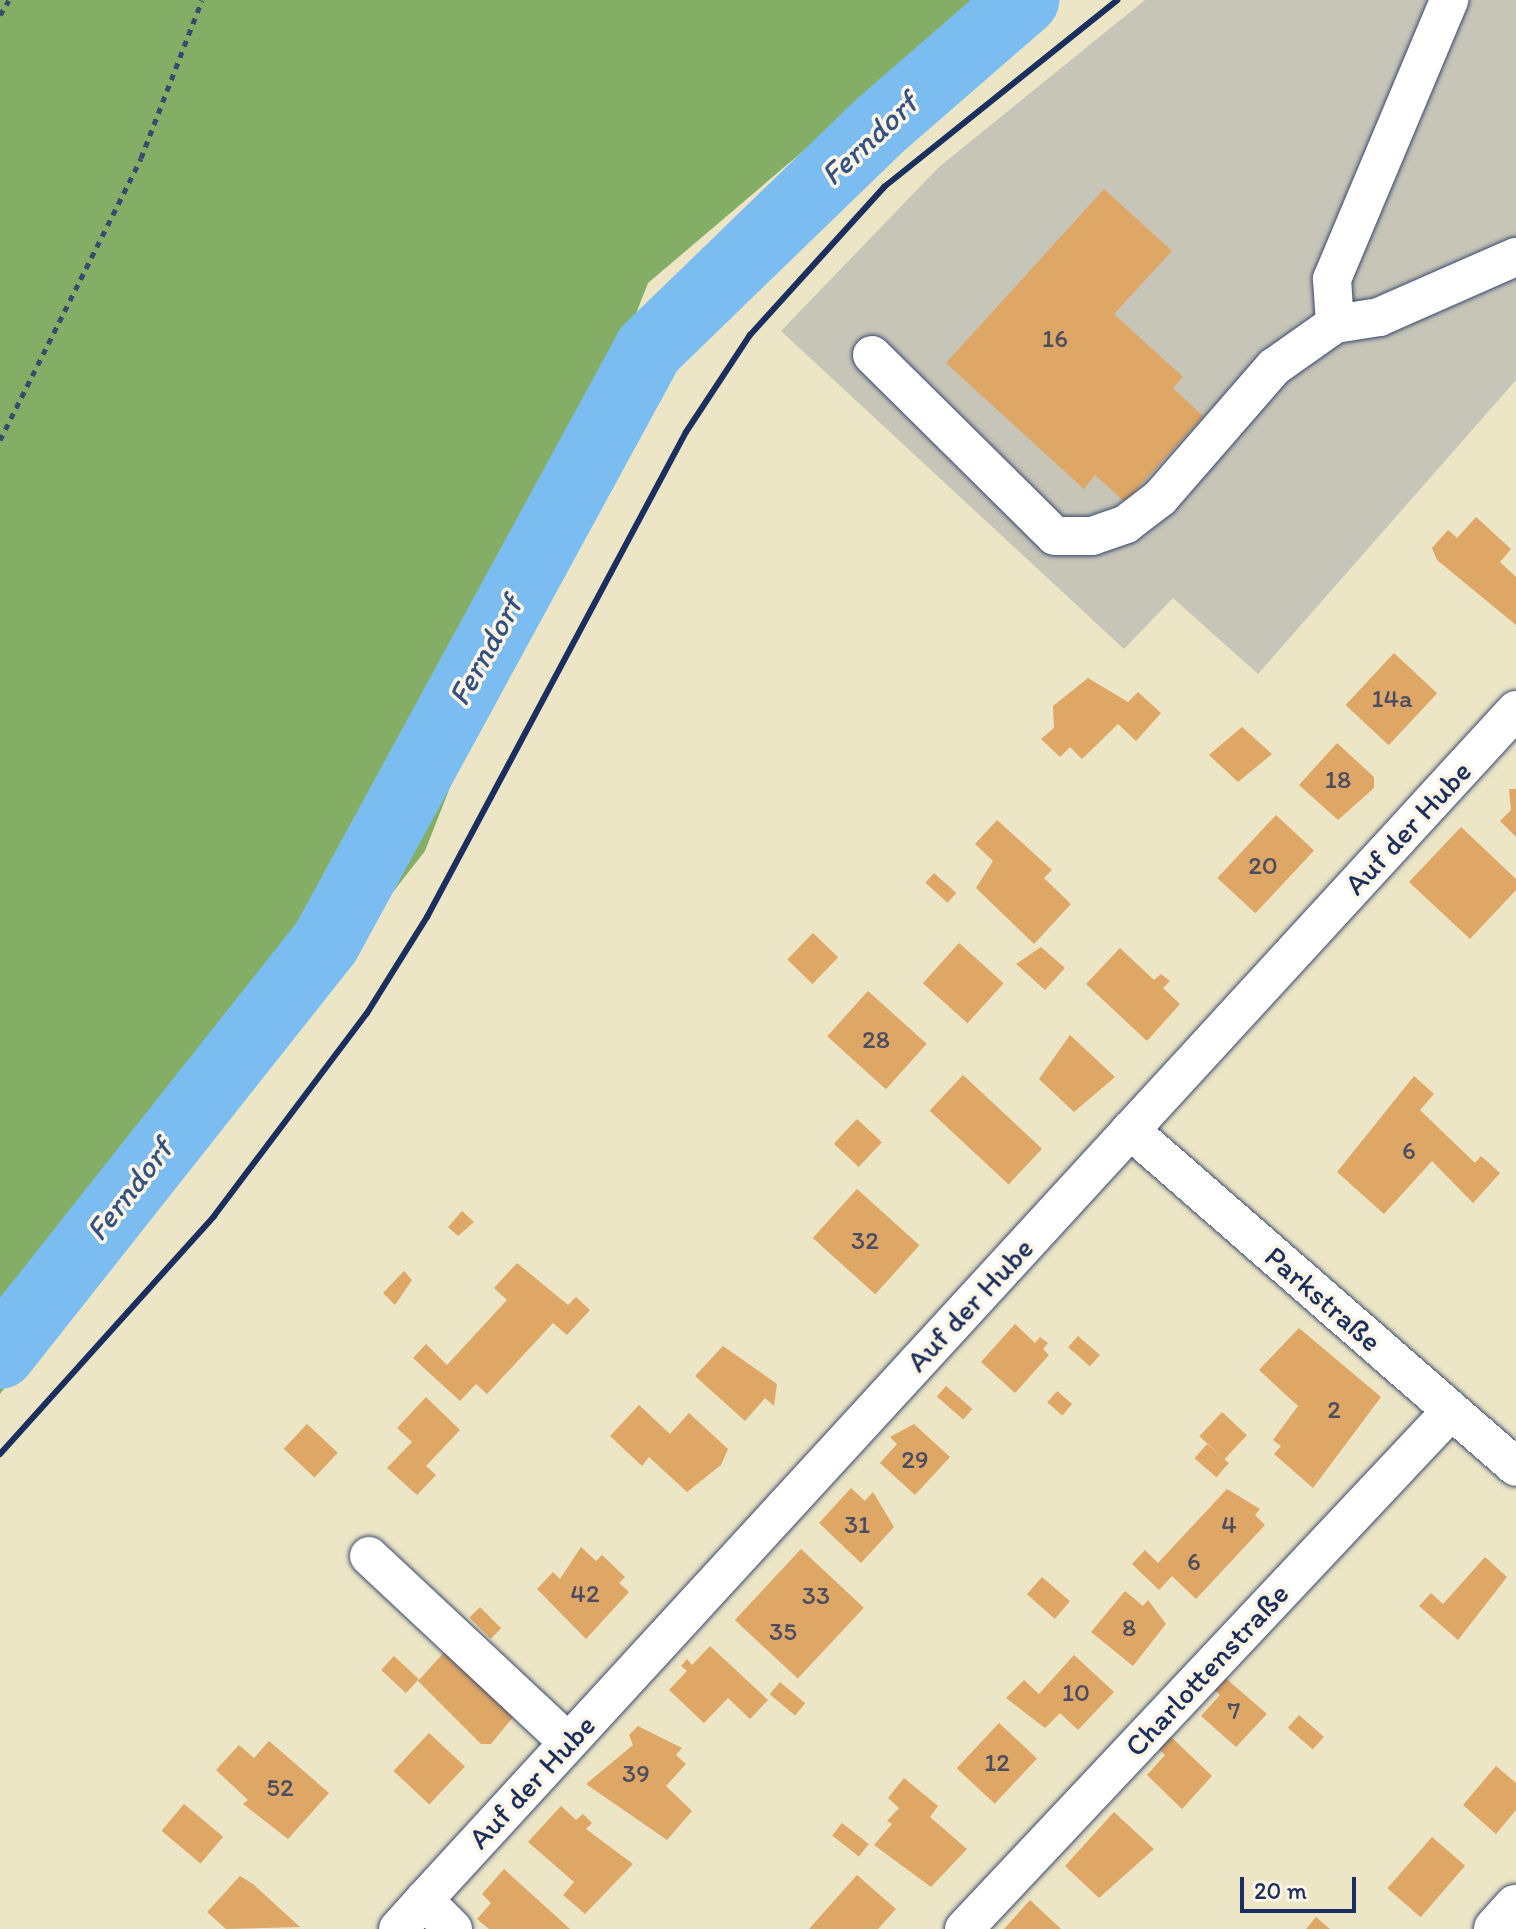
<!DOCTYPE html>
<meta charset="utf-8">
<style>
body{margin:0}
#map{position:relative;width:1516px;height:1929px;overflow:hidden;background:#ece5c6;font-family:Itim,sans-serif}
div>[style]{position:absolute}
.industrial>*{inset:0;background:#c6c5b8}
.forest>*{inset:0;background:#84ae66}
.river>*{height:70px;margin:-35px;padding:0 35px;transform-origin:35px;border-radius:35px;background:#7bbdf0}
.building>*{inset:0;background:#dfa766;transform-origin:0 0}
.path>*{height:5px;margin-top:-2.5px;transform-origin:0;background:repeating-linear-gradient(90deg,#3a4a6e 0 6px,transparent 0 12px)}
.roads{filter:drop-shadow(0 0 2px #3a4a6e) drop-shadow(0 0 2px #3a4a6e)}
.minor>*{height:38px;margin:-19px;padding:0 19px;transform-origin:19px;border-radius:19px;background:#fff}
.major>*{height:44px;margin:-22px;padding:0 22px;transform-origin:22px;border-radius:22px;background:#fff}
.rail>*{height:6px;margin:-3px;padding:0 3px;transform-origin:3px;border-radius:3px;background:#1b2f5e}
span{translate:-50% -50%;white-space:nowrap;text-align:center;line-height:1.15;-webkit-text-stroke:7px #fcf5e5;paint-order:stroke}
.number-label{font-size:26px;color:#4c4d60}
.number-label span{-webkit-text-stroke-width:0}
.street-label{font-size:30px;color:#1b2f5e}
.water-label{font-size:32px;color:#335282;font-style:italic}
.scale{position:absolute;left:1240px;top:1877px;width:116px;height:36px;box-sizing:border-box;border:4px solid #1b2f5e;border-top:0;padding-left:10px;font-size:24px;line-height:28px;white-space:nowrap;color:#1b2f5e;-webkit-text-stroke:6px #fcf5e5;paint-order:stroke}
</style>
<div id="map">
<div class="industrial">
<i style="clip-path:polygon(1145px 0,1516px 0,1516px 380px,1258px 674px,1173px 598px,1124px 649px,781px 331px,939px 167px)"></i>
</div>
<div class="forest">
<i style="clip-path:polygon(0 0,981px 0,648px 283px,425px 851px,0 1394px)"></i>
</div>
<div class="river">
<i style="left:0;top:1354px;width:525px;rotate:-51.65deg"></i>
<i style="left:326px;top:942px;width:675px;rotate:-61.42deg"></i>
<i style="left:649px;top:349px;width:319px;rotate:-44.1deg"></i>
<i style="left:878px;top:127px;width:194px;rotate:-41deg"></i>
</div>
<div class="building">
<i style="clip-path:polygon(1104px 189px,1172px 251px,1114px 314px,1183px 377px,1173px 388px,1203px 416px,1125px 502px,1095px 475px,1084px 489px,946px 363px)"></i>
<i style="clip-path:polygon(1476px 517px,1511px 549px,1500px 562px,1516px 577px,1516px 625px,1437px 560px,1432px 548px,1448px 530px,1457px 538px)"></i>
<i style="left:1394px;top:653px;width:59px;height:71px;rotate:43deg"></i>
<i style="clip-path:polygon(1088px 678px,1128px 702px,1138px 692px,1161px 713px,1136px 741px,1118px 724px,1082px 759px,1070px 747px,1060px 757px,1041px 739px,1054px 728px,1053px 706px)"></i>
<i style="clip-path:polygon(1242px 727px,1272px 754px,1238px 782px,1209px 755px)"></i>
<i style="clip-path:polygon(1337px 743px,1374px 777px,1374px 788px,1338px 820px,1299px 785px)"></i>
<i style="clip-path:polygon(1509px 789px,1516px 789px,1516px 837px,1500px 821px,1511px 810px)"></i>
<i style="left:1276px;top:815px;width:52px;height:86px;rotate:43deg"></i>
<i style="clip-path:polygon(997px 820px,1052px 870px,1044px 878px,1071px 904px,1034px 944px,976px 888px,993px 861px,975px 844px)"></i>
<i style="clip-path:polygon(1461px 827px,1516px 879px,1516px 890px,1470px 939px,1409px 882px)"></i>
<i style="left:934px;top:873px;width:30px;height:13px;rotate:42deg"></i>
<i style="left:813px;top:933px;width:35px;height:37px;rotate:44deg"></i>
<i style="left:959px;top:943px;width:60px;height:54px;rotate:42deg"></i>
<i style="clip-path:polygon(1041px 947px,1065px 968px,1045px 990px,1016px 964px)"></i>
<i style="clip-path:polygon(1120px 948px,1154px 980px,1161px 974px,1170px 981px,1163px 988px,1180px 1004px,1147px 1041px,1086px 984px)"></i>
<i style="left:868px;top:991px;width:79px;height:61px;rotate:42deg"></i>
<i style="clip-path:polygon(1070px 1035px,1115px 1077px,1074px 1112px,1039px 1079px)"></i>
<i style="left:963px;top:1075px;width:108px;height:49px;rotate:43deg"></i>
<i style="clip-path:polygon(1414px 1076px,1434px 1094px,1420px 1110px,1475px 1163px,1481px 1156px,1500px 1173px,1473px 1203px,1432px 1161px,1384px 1214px,1337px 1172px)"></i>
<i style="left:857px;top:1119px;width:34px;height:34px;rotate:43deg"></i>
<i style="left:857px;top:1189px;width:84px;height:66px;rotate:42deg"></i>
<i style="clip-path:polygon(462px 1211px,474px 1222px,458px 1236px,448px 1227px)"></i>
<i style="clip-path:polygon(517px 1263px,568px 1305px,576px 1297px,590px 1310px,567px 1335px,553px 1323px,487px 1394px,476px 1384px,460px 1401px,413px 1358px,426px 1344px,447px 1365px,507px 1300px,494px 1288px)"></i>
<i style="clip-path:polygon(404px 1271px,412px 1280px,395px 1305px,383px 1293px)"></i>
<i style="clip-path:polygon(1015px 1324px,1035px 1343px,1040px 1337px,1048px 1343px,1043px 1349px,1049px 1355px,1015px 1393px,981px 1362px)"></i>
<i style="clip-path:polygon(1299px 1328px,1381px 1397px,1313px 1488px,1274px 1454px,1281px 1446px,1273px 1440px,1298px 1406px,1259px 1370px)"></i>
<i style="left:1078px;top:1336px;width:29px;height:15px;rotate:41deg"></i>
<i style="clip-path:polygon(723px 1346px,777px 1384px,774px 1406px,765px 1398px,745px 1421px,695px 1376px)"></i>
<i style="left:946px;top:1386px;width:35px;height:14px;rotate:41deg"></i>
<i style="left:1057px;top:1391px;width:20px;height:15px;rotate:41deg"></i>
<i style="clip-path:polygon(426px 1397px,460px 1430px,426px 1466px,436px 1475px,417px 1495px,387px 1468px,412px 1442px,397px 1428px)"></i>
<i style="clip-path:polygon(639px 1405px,670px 1434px,689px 1413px,728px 1449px,721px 1465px,687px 1492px,649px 1457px,642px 1466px,610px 1436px)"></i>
<i style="left:1222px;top:1412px;width:34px;height:33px;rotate:43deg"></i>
<i style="left:307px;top:1424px;width:42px;height:34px;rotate:43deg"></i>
<i style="clip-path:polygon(914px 1424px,950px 1457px,915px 1495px,880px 1463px,897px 1444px,890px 1437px)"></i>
<i style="left:1207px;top:1444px;width:29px;height:19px;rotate:41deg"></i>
<i style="clip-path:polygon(851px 1488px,865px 1501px,873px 1492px,894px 1527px,861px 1563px,819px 1523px)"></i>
<i style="clip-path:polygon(1227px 1489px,1260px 1509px,1255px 1515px,1265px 1525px,1196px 1599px,1172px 1576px,1159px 1590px,1132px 1564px,1145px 1550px,1158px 1563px)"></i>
<i style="clip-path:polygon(581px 1547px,596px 1561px,602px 1555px,625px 1577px,619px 1583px,629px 1592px,586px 1639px,537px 1589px,553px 1572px,560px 1579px)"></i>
<i style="left:801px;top:1549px;width:86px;height:97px;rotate:43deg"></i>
<i style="clip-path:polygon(1485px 1557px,1507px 1577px,1458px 1640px,1419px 1606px,1431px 1593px,1443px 1604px)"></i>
<i style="left:1042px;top:1577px;width:37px;height:23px;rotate:41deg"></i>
<i style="clip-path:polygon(1125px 1591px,1143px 1606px,1148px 1600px,1166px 1624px,1133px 1666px,1091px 1632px)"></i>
<i style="left:480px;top:1607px;width:30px;height:15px;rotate:45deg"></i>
<i style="clip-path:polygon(710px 1646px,768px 1700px,750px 1719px,728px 1698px,704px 1723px,669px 1690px,687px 1671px,681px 1666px,687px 1659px,692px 1665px)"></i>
<i style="clip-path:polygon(449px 1647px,518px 1711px,491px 1744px,481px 1744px,418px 1681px)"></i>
<i style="clip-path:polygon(1074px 1655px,1114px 1692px,1078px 1730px,1060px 1713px,1045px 1728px,1006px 1698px,1024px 1680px,1039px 1694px)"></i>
<i style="left:394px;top:1656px;width:34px;height:19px;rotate:43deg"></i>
<i style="clip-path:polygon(1222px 1675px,1267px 1714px,1236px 1747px,1201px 1716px,1220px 1695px,1211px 1687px)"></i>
<i style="left:780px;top:1682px;width:33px;height:16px;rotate:40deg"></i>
<i style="left:1299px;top:1715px;width:33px;height:17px;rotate:41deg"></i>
<i style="left:999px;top:1723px;width:52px;height:62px;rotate:43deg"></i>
<i style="clip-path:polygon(638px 1726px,682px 1748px,676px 1755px,686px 1764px,666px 1786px,692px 1811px,667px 1840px,586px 1784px,633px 1745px,629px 1735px)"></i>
<i style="left:429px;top:1733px;width:49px;height:52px;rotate:43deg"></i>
<i style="clip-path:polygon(1169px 1735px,1212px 1776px,1182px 1809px,1147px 1775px,1165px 1755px,1158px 1748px)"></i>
<i style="clip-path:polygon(269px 1741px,329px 1793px,288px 1839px,243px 1804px,248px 1800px,216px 1770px,239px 1745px,254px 1758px)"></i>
<i style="clip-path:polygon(1496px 1766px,1516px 1783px,1516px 1810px,1496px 1834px,1463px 1805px)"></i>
<i style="clip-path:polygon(904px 1778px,938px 1806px,930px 1817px,967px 1849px,931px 1887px,874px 1845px,892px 1824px,887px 1821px,899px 1808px,888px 1798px)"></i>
<i style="left:184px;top:1804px;width:51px;height:35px;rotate:40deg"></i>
<i style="clip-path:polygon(561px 1806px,576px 1820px,583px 1814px,592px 1823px,586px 1829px,633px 1864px,585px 1914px,563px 1895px,574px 1882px,528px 1842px)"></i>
<i style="clip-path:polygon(1114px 1812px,1154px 1849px,1099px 1898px,1065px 1866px)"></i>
<i style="left:842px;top:1823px;width:34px;height:16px;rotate:38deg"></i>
<i style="left:1432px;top:1837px;width:44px;height:68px;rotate:41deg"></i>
<i style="clip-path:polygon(504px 1869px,570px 1929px,489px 1929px,477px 1919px,491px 1903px,482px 1894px)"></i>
<i style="clip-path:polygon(857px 1875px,896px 1909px,878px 1929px,809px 1929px)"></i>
<i style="clip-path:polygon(240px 1876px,253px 1884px,300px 1927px,226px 1929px,207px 1912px)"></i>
<i style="clip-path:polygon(1030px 1900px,1061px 1929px,1004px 1929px)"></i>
<i style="clip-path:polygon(1316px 1917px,1330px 1929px,1306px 1929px)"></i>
</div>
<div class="path">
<i style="left:0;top:15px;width:17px;rotate:-59deg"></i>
<i style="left:0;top:440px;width:315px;rotate:-63.4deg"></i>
<i style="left:141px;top:158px;width:169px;rotate:-68.9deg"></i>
</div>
<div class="roads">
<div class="minor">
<i style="left:1335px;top:324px;width:45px;rotate:-9deg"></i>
<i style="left:1379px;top:317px;width:150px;rotate:-23.7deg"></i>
<i style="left:872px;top:355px;width:257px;rotate:44.7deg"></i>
<i style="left:1055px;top:536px;width:37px"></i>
<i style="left:1092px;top:536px;width:36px;rotate:-19deg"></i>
<i style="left:1126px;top:524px;width:43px;rotate:-37.4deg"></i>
<i style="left:1160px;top:498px;width:174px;rotate:-49deg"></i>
<i style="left:1274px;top:367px;width:75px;rotate:-35.2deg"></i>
<i style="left:1335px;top:324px;width:45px;rotate:-93.8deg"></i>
<i style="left:1332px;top:279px;width:303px;rotate:-67.2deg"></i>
<i style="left:1130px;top:1130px;width:512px;rotate:41.12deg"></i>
<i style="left:369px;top:1556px;width:272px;rotate:43.1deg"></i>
<i style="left:398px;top:1929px;width:39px;rotate:-48deg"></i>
<i style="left:453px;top:1929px;width:41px;rotate:-135deg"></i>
<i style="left:424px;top:1900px;width:1615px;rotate:-47.46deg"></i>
<i style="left:964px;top:1929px;width:711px;rotate:-46.77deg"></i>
</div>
<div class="major">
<i style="left:1496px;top:1929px;width:30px;rotate:-48deg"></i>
</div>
</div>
<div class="rail">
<i style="left:0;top:1454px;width:320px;rotate:-48deg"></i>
<i style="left:214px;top:1216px;width:254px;rotate:-53deg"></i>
<i style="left:367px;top:1013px;width:113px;rotate:-58deg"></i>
<i style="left:427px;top:917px;width:550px;rotate:-61.9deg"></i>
<i style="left:686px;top:432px;width:116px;rotate:-56.6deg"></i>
<i style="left:750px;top:335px;width:200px;rotate:-47.8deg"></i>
<i style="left:884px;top:187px;width:299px;rotate:-38.7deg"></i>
</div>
<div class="number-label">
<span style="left:1055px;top:339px">16</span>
<span style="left:1392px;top:699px">14a</span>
<span style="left:1338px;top:780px">18</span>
<span style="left:1263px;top:866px">20</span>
<span style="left:876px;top:1040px">28</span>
<span style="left:1409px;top:1151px">6</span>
<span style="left:865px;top:1241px">32</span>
<span style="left:1334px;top:1410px">2</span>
<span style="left:915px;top:1460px">29</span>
<span style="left:857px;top:1525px">31</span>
<span style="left:1229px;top:1525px">4</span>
<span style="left:1194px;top:1562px">6</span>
<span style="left:585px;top:1594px">42</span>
<span style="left:816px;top:1596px">33</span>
<span style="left:1129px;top:1628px">8</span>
<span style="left:783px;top:1632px">35</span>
<span style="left:1076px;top:1693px">10</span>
<span style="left:1234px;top:1711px">7</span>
<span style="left:997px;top:1763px">12</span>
<span style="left:636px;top:1774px">39</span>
<span style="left:280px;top:1788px">52</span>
</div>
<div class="street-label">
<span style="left:1408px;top:828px;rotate:-47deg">Auf der Hube</span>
<span style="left:1323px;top:1299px;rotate:41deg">Parkstraße</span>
<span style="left:970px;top:1305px;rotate:-47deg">Auf der Hube</span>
<span style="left:1207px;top:1670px;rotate:-47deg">Charlottenstraße</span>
<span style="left:532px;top:1782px;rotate:-47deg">Auf der Hube</span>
</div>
<div class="water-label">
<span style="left:869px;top:139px;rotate:-43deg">Ferndorf</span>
<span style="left:485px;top:651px;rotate:-61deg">Ferndorf</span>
<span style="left:129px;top:1190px;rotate:-52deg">Ferndorf</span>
</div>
<div class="scale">20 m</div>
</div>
